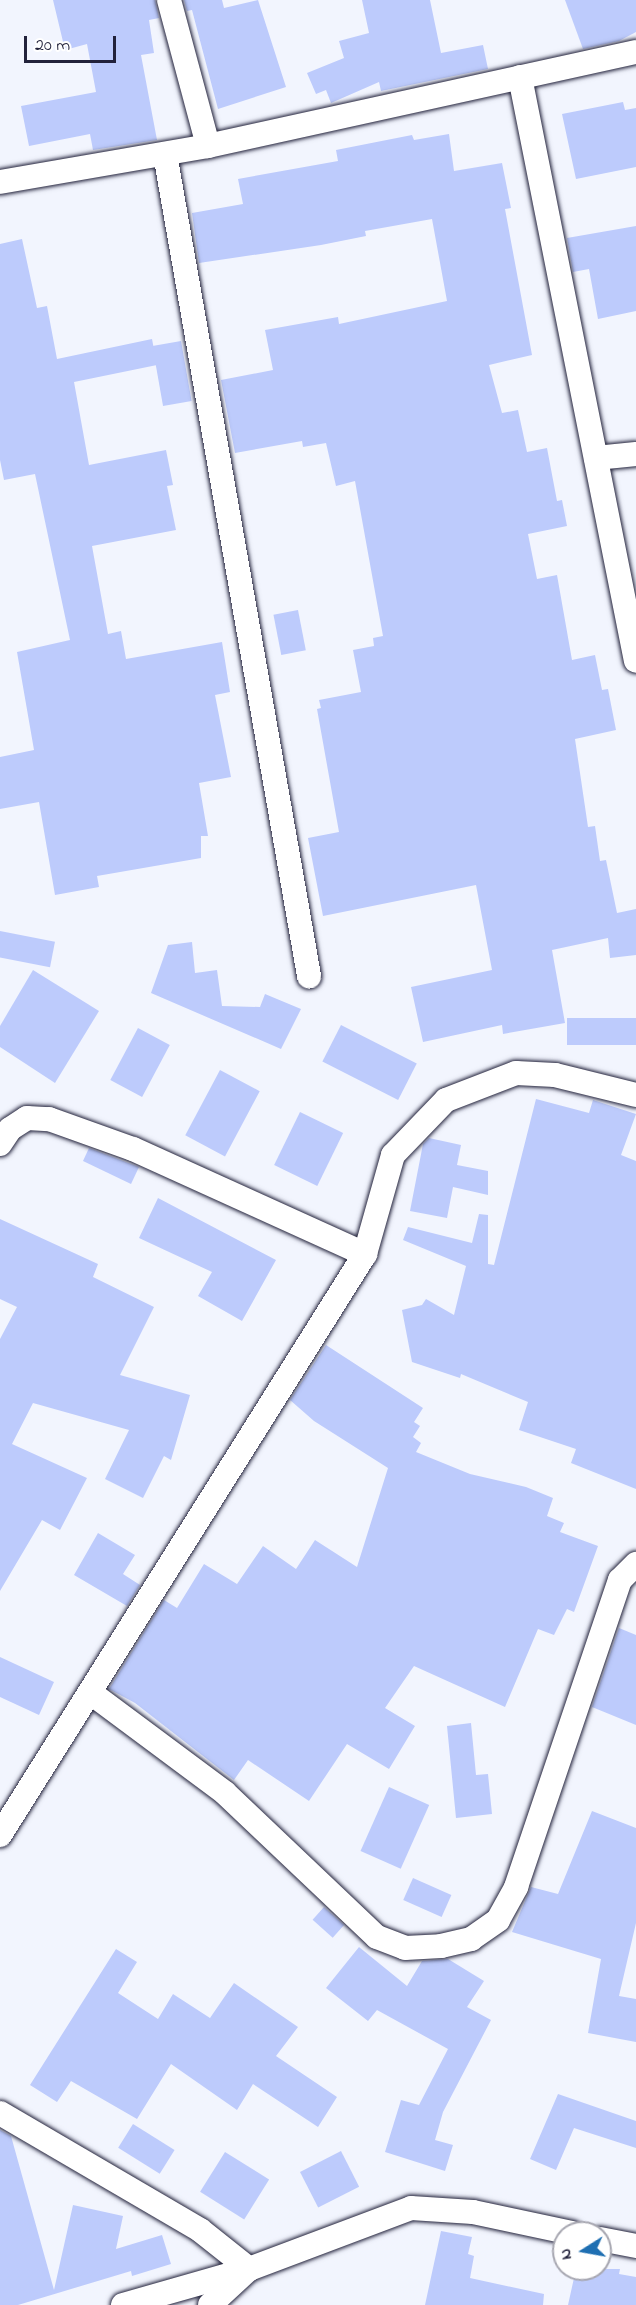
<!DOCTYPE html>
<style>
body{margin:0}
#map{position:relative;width:636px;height:2305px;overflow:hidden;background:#f2f5fe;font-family:"Indie Flower",sans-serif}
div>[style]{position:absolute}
.building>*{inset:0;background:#bdcbfc;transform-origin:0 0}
.roads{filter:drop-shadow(0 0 2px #22223b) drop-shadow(0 0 2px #22223b)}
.minor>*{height:24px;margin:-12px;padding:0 12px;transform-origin:12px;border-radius:12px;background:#fff}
span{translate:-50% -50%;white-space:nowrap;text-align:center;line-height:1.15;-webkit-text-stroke:6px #fff;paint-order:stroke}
.north{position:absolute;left:552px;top:2221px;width:60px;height:60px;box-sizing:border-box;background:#fff;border:2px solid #a7a7b1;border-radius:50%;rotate:259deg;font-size:16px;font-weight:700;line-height:24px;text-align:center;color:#22223b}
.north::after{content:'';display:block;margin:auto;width:21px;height:27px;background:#1f6fb2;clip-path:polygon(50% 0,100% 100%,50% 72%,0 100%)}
.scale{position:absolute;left:24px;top:36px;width:92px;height:27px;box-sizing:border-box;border:3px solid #22223b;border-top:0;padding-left:8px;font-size:18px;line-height:21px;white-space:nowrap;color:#22223b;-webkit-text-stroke:4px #fff;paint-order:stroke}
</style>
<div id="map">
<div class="building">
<i style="clip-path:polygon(53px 0,155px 0,159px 18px,149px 20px,154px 53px,141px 55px,157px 140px,93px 150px,90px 134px,29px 146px,21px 106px,96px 92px,87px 44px,65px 50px)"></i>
<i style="clip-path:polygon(184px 0,222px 0,224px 8px,258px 0,286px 87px,218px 109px,192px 10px,187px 11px)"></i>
<i style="clip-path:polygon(362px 0,430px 0,441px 53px,483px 45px,488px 69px,381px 91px,379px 82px,331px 103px,326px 90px,316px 94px,307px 73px,344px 58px,339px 41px,369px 33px)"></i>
<i style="clip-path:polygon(565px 0,636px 0,636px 32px,619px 41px,583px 49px)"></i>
<i style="clip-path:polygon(623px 102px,625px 110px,636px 108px,636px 167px,576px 179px,562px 114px)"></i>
<i style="clip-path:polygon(449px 134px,454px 171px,502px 163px,511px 208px,505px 209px,532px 355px,489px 365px,502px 413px,518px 410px,527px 452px,547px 448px,557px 501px,562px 500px,567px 526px,528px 534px,537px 579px,557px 575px,572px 660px,595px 655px,602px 690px,608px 689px,616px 730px,575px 739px,588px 827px,595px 826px,600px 861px,606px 860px,617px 913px,636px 909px,636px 955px,610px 958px,608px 938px,552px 950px,565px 1023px,503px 1034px,502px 1025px,423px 1042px,411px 987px,492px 970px,476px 885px,323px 916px,308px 838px,339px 832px,317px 709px,321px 708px,319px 700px,361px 692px,353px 650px,374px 646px,373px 638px,383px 636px,355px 481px,336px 486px,326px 443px,303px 447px,302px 441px,235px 453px,221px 380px,273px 370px,265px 330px,338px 317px,339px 324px,447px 301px,432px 219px,365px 231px,366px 236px,321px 245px,199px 263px,192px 213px,243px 204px,238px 179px,338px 161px,336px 150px,412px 135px,414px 140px)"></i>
<i style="clip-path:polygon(636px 226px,636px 311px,598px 319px,589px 269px,573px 272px,567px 238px)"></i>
<i style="clip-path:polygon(22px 239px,37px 308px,47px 306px,57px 359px,152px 339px,157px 365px,74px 382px,89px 465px,166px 450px,173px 485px,167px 486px,176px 530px,92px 546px,108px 634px,121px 631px,126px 659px,222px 642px,230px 692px,215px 695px,231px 777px,199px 783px,208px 836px,201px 836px,201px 858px,97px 876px,99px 887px,55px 895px,39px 802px,0 809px,0 757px,34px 750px,17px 652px,70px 640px,35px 474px,4px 480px,0 460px,0 244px)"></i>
<i style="left:181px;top:341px;width:61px;height:29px;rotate:80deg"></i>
<i style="left:298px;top:610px;width:41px;height:25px;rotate:79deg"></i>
<i style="left:0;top:931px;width:56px;height:26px;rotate:11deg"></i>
<i style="clip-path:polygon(192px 942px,195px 973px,217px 970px,222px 1006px,260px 1007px,265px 994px,301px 1009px,281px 1049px,151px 993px,168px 945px)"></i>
<i style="clip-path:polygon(33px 970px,99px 1011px,55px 1083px,0 1047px,0 1026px)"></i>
<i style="left:636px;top:1018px;width:27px;height:69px;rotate:90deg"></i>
<i style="left:341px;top:1025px;width:85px;height:41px;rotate:27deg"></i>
<i style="left:138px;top:1028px;width:36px;height:59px;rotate:28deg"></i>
<i style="left:220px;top:1070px;width:45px;height:74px;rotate:28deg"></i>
<i style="clip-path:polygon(536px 1099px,589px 1113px,593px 1100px,636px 1114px,621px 1155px,636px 1161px,636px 1489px,571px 1463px,576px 1449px,519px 1430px,528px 1402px,461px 1374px,460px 1378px,412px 1362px,402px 1310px,422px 1305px,426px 1299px,454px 1315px,466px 1266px,403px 1240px,408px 1227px,472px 1243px,479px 1214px,488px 1215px,488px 1264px,494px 1265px)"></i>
<i style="left:300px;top:1112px;width:48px;height:59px;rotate:26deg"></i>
<i style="clip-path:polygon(429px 1138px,461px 1145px,457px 1165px,488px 1171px,488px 1195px,453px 1187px,447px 1218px,410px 1211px,423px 1144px)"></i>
<i style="clip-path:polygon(89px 1148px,139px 1167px,131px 1184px,83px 1161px)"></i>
<i style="clip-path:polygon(158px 1198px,276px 1260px,242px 1321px,198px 1296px,212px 1272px,139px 1238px)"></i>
<i style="clip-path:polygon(0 1219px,98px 1264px,93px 1277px,154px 1307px,120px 1375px,190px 1395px,171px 1460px,164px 1456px,143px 1498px,105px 1479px,129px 1430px,33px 1403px,12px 1444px,87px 1478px,60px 1530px,42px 1520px,0 1591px,0 1339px,17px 1307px,0 1299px)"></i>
<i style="clip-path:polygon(326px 1345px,423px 1408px,414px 1422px,420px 1426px,413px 1437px,421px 1443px,416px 1452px,470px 1474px,526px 1487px,553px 1498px,547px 1516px,564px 1523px,560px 1532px,598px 1546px,574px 1612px,567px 1609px,554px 1635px,538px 1629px,505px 1707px,414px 1666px,385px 1708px,415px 1726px,389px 1769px,347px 1744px,309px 1801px,248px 1760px,234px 1780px,135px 1703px,109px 1689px,164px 1600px,177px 1608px,204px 1564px,237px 1584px,263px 1546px,296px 1569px,315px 1540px,357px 1567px,388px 1468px,314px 1421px,290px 1400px)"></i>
<i style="clip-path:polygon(98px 1533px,135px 1555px,123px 1574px,140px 1585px,127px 1606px,74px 1575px)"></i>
<i style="clip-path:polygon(619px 1628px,636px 1635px,636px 1725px,592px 1707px)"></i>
<i style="clip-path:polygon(0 1657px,54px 1682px,39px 1715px,0 1697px)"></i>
<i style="clip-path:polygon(471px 1723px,476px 1775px,488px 1774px,492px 1814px,456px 1818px,447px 1726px)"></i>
<i style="left:389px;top:1787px;width:44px;height:70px;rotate:24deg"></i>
<i style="clip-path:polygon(592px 1811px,636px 1828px,636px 1923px,619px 1996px,636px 1999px,636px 2042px,588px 2033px,601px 1959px,512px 1932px,531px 1887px,558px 1894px)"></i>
<i style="left:413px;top:1878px;width:42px;height:24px;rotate:24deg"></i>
<i style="left:324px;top:1907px;width:27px;height:17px;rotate:42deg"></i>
<i style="clip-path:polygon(359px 1947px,407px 1986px,422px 1961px,448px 1959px,484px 1981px,467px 2007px,491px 2020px,443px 2112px,435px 2140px,453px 2145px,445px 2171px,385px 2152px,401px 2100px,419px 2105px,448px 2049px,377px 2010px,368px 2021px,326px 1988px)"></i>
<i style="clip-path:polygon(116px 1949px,137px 1962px,118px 1993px,158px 2019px,173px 1994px,210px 2018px,234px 1983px,298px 2027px,276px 2056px,337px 2097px,318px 2127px,253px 2084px,237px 2110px,171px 2064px,137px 2119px,71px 2081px,57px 2102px,30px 2085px)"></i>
<i style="clip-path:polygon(558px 2094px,636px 2121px,636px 2148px,574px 2128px,556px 2170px,530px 2159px)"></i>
<i style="left:133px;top:2124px;width:49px;height:28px;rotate:32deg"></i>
<i style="clip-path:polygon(0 2130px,11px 2136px,54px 2290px,73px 2205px,123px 2216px,116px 2249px,162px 2235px,171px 2264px,132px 2276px,131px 2271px,18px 2305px,0 2305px)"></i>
<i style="left:341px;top:2151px;width:40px;height:46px;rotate:63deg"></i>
<i style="left:225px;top:2152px;width:52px;height:47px;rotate:32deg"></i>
<i style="clip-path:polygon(441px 2231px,472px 2237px,468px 2254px,474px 2256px,470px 2278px,544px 2294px,543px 2305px,425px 2305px)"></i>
<i style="clip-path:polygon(576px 2269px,620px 2269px,619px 2274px,636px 2277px,636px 2305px,568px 2305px)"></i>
</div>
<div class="roads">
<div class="minor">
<i style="left:169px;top:0;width:151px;rotate:75deg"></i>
<i style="left:520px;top:77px;width:595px;rotate:78.77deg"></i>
<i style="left:165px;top:154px;width:835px;rotate:80.06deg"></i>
<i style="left:0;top:182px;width:211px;rotate:-9.8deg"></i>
<i style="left:208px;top:146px;width:438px;rotate:-12.4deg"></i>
<i style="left:596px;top:458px;width:40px;rotate:-5.7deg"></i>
<i style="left:0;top:1144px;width:18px;rotate:-56deg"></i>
<i style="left:10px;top:1129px;width:20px;rotate:-33deg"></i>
<i style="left:27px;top:1118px;width:22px;rotate:3deg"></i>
<i style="left:49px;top:1119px;width:89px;rotate:19.7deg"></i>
<i style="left:133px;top:1149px;width:255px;rotate:24.4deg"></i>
<i style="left:91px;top:1693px;width:167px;rotate:36.7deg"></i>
<i style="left:225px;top:1793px;width:209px;rotate:43.5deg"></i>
<i style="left:377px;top:1937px;width:30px;rotate:21deg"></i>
<i style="left:405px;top:1948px;width:36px;rotate:-3deg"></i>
<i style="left:441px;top:1946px;width:31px;rotate:-13deg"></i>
<i style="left:471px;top:1939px;width:33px;rotate:-35deg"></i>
<i style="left:498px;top:1920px;width:38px;rotate:-61deg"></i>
<i style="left:516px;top:1887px;width:324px;rotate:-71.3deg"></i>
<i style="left:620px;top:1580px;width:23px;rotate:-45deg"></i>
<i style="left:0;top:1835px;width:686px;rotate:-57.86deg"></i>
<i style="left:365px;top:1254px;width:103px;rotate:-74.2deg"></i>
<i style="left:393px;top:1155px;width:76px;rotate:-46.1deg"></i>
<i style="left:446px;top:1100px;width:75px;rotate:-21.1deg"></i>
<i style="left:516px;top:1073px;width:39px;rotate:3deg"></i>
<i style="left:555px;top:1075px;width:83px;rotate:13.9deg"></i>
<i style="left:0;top:2113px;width:232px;rotate:30.3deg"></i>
<i style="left:200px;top:2230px;width:63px;rotate:38.5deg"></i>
<i style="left:249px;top:2269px;width:53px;rotate:137.3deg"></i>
<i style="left:600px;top:2239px;width:37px;rotate:11deg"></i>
<i style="left:123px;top:2305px;width:131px;rotate:-15.9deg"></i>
<i style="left:249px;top:2269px;width:173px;rotate:-20.6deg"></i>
<i style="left:411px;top:2208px;width:62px;rotate:3.7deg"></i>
<i style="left:473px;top:2212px;width:101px;rotate:12deg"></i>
</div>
</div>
<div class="north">N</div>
<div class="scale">20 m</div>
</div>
